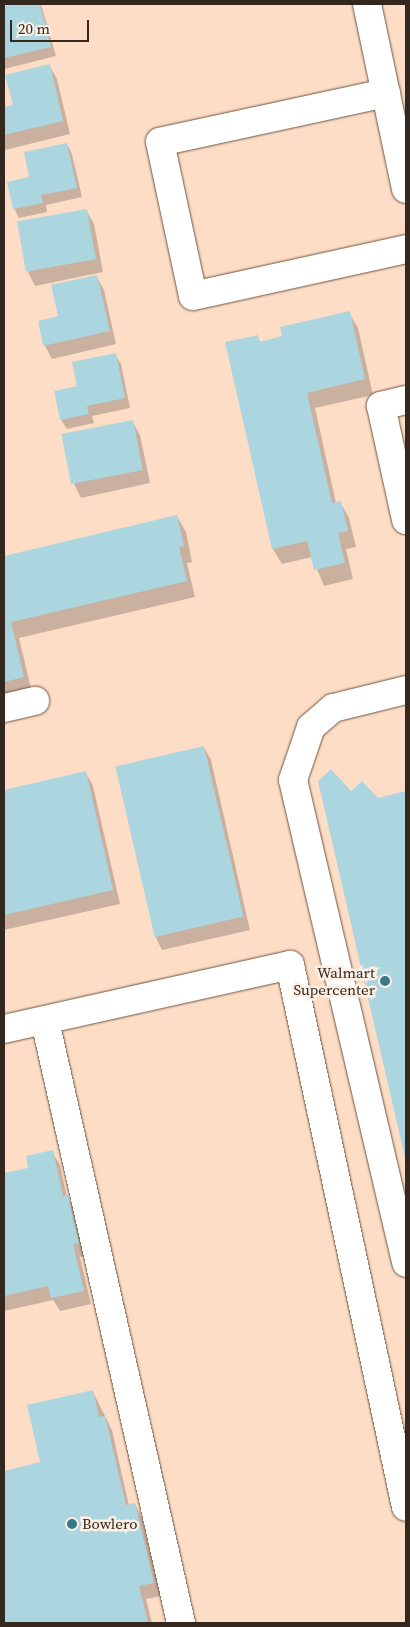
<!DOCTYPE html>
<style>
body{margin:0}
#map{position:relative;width:410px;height:1627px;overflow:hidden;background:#fdddc6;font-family:"Source Serif 4",serif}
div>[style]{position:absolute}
.shadow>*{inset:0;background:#0003}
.building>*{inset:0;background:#abd6e0;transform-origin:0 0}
.roads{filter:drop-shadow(0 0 1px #6f5440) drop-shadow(0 0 1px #6f5440)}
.minor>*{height:28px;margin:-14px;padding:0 14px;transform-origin:14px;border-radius:14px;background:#fff}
.dots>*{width:14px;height:14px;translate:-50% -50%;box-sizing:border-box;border:2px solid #fcefe5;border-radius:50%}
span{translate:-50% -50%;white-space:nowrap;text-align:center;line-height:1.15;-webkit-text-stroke:5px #fcefe5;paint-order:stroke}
.poi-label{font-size:15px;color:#33271e}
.right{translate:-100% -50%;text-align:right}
.left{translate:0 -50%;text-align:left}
.frame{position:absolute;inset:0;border:5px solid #33271e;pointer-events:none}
.scale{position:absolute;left:10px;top:20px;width:79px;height:22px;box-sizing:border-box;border:2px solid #33271e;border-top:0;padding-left:6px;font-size:15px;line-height:18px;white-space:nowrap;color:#33271e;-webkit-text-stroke:4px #fcefe5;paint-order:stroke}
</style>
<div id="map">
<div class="shadow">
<i style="clip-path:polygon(19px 4px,41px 4px,56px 56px,4px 69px,4px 7px)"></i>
<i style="clip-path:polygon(49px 65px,57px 79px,70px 134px,5px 150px,4px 109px,14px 106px)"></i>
<i style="clip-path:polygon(67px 144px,72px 154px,82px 197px,46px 205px,47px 212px,19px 218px,14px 208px,31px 178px)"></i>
<i style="clip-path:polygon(86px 210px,94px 224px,103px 272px,35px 286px,28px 272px)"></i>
<i style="clip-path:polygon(96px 276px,104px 290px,116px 344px,52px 359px,45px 346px)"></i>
<i style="clip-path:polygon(349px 313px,358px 328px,373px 395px,315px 408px,336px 503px,340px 502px,349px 518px,356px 547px,346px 549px,353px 579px,324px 586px,312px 557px,282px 564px,273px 549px,257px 336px,261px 343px,283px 337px)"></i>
<i style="clip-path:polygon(115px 354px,121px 364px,130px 408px,92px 416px,94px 423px,67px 429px,61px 420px,78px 387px)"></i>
<i style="clip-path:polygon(132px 421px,140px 435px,150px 483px,81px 498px,74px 484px)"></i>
<i style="clip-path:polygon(177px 516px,186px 532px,192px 562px,187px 563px,195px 597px,19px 638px,32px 693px,4px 700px,4px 557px)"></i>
<i style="clip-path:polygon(204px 747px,211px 760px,250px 930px,162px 950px,155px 936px)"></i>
<i style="clip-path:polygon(86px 773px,93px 786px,120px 904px,4px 930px,4px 791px)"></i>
<i style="clip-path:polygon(319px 782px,378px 799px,406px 793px,406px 1160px)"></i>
<i style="clip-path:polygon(52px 1152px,60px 1165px,67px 1197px,75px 1210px,86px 1256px,80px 1257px,91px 1304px,60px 1311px,53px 1300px,4px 1311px,4px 1174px,30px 1169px)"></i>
<i style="clip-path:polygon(93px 1392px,112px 1430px,129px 1506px,135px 1504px,142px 1518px,161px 1596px,146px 1599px,152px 1623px,4px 1623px,4px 1472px,41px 1463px)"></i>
</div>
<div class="building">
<i style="clip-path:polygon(14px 4px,40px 4px,51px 47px,4px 58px,4px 6px)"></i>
<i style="clip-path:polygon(50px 64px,63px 121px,4px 135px,4px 107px,13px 105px,5px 75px)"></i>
<i style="clip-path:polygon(67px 143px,77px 188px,41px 195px,43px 203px,13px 209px,7px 182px,29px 177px,24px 152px)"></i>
<i style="left:87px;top:209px;width:51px;height:71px;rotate:80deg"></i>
<i style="clip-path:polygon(97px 275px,110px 331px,43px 346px,38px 321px,58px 316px,51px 285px)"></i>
<i style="clip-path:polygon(350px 311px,365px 379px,307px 393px,332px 503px,341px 501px,348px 531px,338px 533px,345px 563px,314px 570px,307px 541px,272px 549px,225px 342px,258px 335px,259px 342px,282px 336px,280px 327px)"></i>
<i style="clip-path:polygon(116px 353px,125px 398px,87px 406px,89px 414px,60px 420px,54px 391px,77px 386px,72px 362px)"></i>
<i style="left:133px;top:420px;width:51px;height:73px;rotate:79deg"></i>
<i style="clip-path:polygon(177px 515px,184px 546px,179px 547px,187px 581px,11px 622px,24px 677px,4px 682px,4px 556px)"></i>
<i style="left:204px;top:746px;width:175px;height:91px;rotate:77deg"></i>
<i style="clip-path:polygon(331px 769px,351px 791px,362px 781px,378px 798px,406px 791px,406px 1162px,318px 781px)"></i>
<i style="clip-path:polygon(86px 771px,113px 890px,4px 915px,4px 790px)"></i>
<i style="clip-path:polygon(53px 1150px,63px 1196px,68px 1195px,79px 1243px,73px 1244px,84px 1291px,51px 1298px,48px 1286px,4px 1296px,4px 1173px,28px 1168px,26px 1156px)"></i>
<i style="clip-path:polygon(93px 1390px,99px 1417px,105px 1416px,126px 1505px,135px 1503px,154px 1583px,139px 1586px,148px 1623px,4px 1623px,4px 1471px,40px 1462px,27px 1405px)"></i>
</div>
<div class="roads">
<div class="minor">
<i style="left:367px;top:4px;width:189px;rotate:78.1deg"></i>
<i style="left:386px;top:93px;width:231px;rotate:167.8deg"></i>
<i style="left:160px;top:142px;width:157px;rotate:77.9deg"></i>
<i style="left:193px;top:296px;width:218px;rotate:-12.4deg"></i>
<i style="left:406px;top:400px;width:26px;rotate:167deg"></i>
<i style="left:381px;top:406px;width:117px;rotate:77.6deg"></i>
<i style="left:406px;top:690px;width:75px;rotate:166.1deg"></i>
<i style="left:333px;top:708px;width:29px;rotate:139deg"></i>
<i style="left:311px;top:727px;width:56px;rotate:108.8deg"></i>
<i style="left:293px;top:780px;width:496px;rotate:76.8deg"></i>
<i style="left:4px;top:708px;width:32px;rotate:-13deg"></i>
<i style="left:45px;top:1021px;width:617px;rotate:77.27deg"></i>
<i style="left:4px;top:1029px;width:293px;rotate:-12.6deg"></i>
<i style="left:290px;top:965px;width:554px;rotate:77.92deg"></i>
</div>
</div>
<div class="dots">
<i style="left:385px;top:981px;background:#367a8a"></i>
<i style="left:72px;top:1524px;background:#367a8a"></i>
</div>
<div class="poi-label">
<span class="right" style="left:375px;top:981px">Walmart<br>Supercenter</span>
<span class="left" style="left:82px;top:1524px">Bowlero</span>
</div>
<div class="frame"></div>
<div class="scale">20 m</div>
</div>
